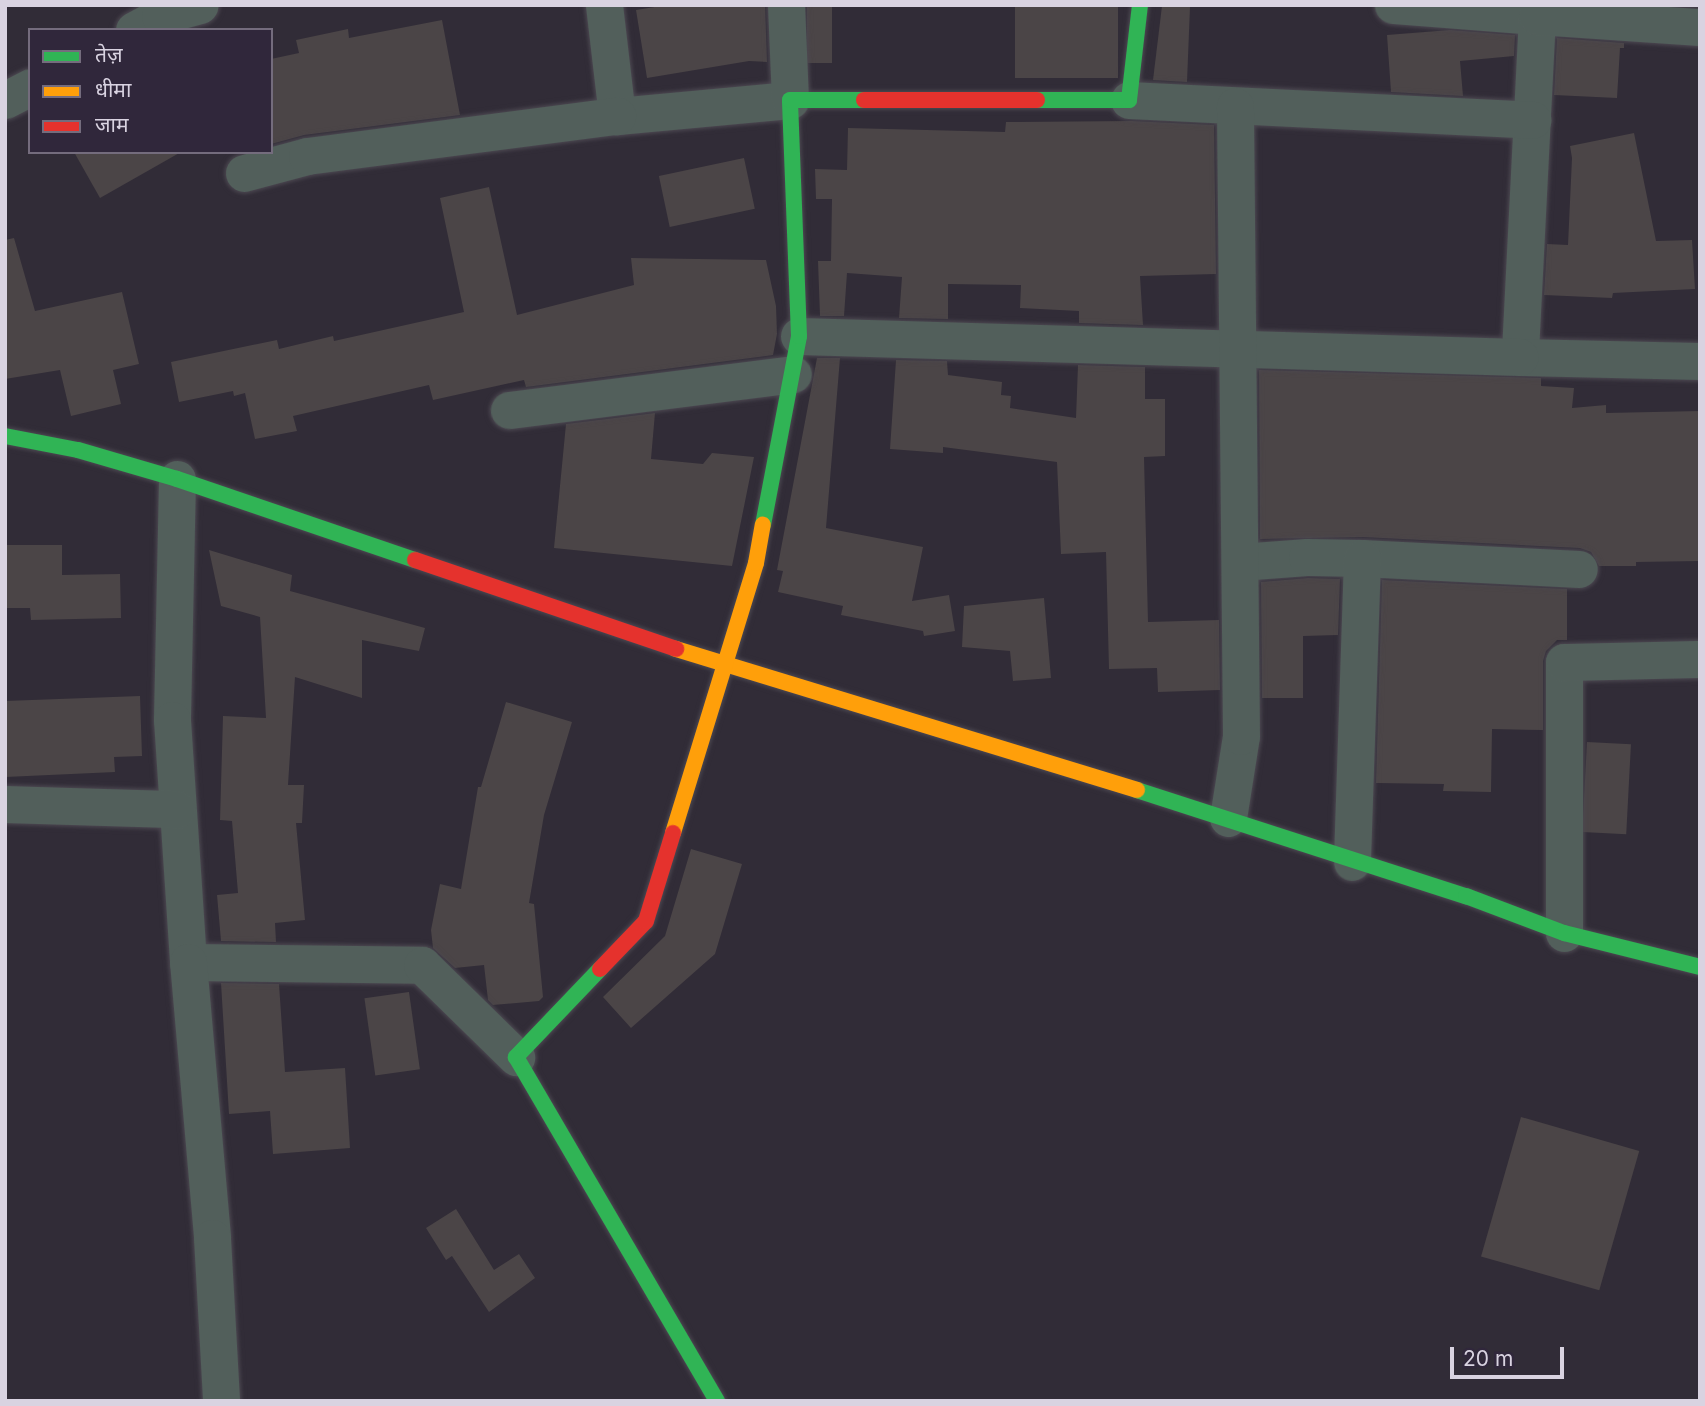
<!DOCTYPE html>
<meta charset="utf-8">
<style>
body{margin:0}
#map{position:relative;width:1705px;height:1406px;overflow:hidden;background:#312c37;font-family:Inter,"Noto Sans Devanagari",sans-serif}
div>[style]{position:absolute}
.building>*{inset:0;background:#4b4547;transform-origin:0 0}
.roads{filter:drop-shadow(0 0 2px #4c4851) drop-shadow(0 0 2px #4c4851)}
.street>*{height:37px;margin:-18.5px;padding:0 18.5px;transform-origin:18.5px;border-radius:18.5px;background:#525f5b}
.fast>*{height:16px;margin:-8px;padding:0 8px;transform-origin:8px;border-radius:8px;background:#30b455}
.slow>*{height:16px;margin:-8px;padding:0 8px;transform-origin:8px;border-radius:8px;background:#ff9f0a}
.jam>*{height:16px;margin:-8px;padding:0 8px;transform-origin:8px;border-radius:8px;background:#e5322d}
span{translate:-50% -50%;white-space:nowrap;text-align:center;line-height:1.15;-webkit-text-stroke:7px #30273b;paint-order:stroke}
.frame{position:absolute;inset:0;border:7px solid #d9d3e1;pointer-events:none}
.legend{position:absolute;left:28px;top:28px;width:245px;height:126px;box-sizing:border-box;background:#30273b;border:2px solid #746c7d;margin:0;padding:9px 12px;list-style:none;font-size:21px;color:#d9d3e1}
.legend li{display:flex;align-items:center;gap:14px;height:35px}
.legend b{width:35px;border:2px solid #746c7d}
.scale{position:absolute;left:1450px;top:1347px;width:114px;height:32px;box-sizing:border-box;border:4px solid #d9d3e1;border-top:0;padding-left:9px;font-size:21px;line-height:24px;white-space:nowrap;color:#d9d3e1;-webkit-text-stroke:5px #30273b;paint-order:stroke}
</style>
<div id="map">
<div class="building">
<i style="clip-path:polygon(667px 5px,765px 5px,767px 62px,749px 61px,647px 78px,636px 10px)"></i>
<i style="left:807px;top:5px;width:25px;height:58px"></i>
<i style="left:1015px;top:5px;width:103px;height:73px"></i>
<i style="clip-path:polygon(1162px 6px,1190px 7px,1187px 82px,1153px 80px)"></i>
<i style="clip-path:polygon(442px 20px,460px 115px,304px 135px,271px 144px,271px 59px,299px 53px,296px 40px,348px 29px,349px 38px)"></i>
<i style="clip-path:polygon(1450px 30px,1515px 35px,1514px 56px,1460px 61px,1463px 96px,1391px 92px,1387px 35px)"></i>
<i style="clip-path:polygon(1557px 38px,1624px 43px,1624px 48px,1620px 48px,1617px 98px,1554px 95px)"></i>
<i style="clip-path:polygon(1132px 121px,1214px 125px,1216px 274px,1140px 276px,1143px 325px,1079px 323px,1079px 311px,1020px 308px,1021px 285px,948px 284px,948px 319px,899px 318px,902px 277px,847px 273px,844px 316px,820px 316px,818px 261px,831px 261px,832px 199px,816px 199px,815px 169px,847px 170px,848px 128px,1005px 132px,1006px 122px)"></i>
<i style="clip-path:polygon(1634px 133px,1656px 241px,1692px 240px,1695px 289px,1613px 293px,1612px 298px,1544px 295px,1547px 244px,1568px 245px,1572px 158px,1570px 146px)"></i>
<i style="clip-path:polygon(74px 152px,181px 152px,100px 198px)"></i>
<i style="left:744px;top:158px;width:52px;height:87px;rotate:78deg"></i>
<i style="clip-path:polygon(489px 187px,517px 315px,634px 285px,631px 258px,766px 260px,776px 306px,777px 334px,773px 355px,526px 387px,524px 380px,433px 400px,429px 385px,293px 416px,297px 431px,255px 439px,245px 393px,234px 396px,233px 391px,179px 402px,171px 362px,277px 340px,279px 349px,333px 336px,334px 341px,464px 312px,440px 198px)"></i>
<i style="clip-path:polygon(14px 238px,35px 311px,122px 292px,139px 364px,113px 370px,121px 404px,71px 416px,60px 370px,5px 379px,5px 240px)"></i>
<i style="clip-path:polygon(817px 358px,840px 358px,826px 528px,923px 547px,912px 601px,949px 595px,955px 631px,924px 636px,923px 631px,841px 615px,843px 606px,778px 592px,783px 571px,777px 570px)"></i>
<i style="clip-path:polygon(896px 360px,947px 361px,948px 375px,1002px 382px,1001px 395px,1011px 396px,1010px 408px,1076px 418px,1078px 365px,1145px 367px,1145px 399px,1165px 399px,1165px 456px,1144px 457px,1148px 622px,1219px 620px,1220px 690px,1158px 692px,1157px 668px,1109px 669px,1106px 552px,1061px 554px,1057px 462px,943px 447px,943px 453px,890px 449px)"></i>
<i style="clip-path:polygon(1259px 370px,1541px 378px,1541px 386px,1574px 388px,1572px 408px,1606px 405px,1606px 413px,1700px 411px,1700px 561px,1636px 562px,1636px 566px,1599px 566px,1591px 552px,1580px 548px,1363px 537px,1260px 539px)"></i>
<i style="clip-path:polygon(655px 413px,651px 459px,703px 464px,712px 453px,754px 457px,732px 566px,554px 548px,566px 424px)"></i>
<i style="clip-path:polygon(5px 545px,62px 545px,62px 575px,120px 574px,121px 618px,31px 620px,30px 608px,5px 608px)"></i>
<i style="clip-path:polygon(209px 550px,292px 575px,290px 591px,425px 628px,419px 651px,362px 640px,362px 698px,295px 677px,288px 785px,304px 785px,302px 823px,296px 823px,305px 920px,275px 923px,276px 942px,221px 941px,217px 895px,238px 893px,232px 821px,220px 820px,223px 716px,266px 718px,260px 617px,221px 606px)"></i>
<i style="clip-path:polygon(1308px 578px,1340px 579px,1338px 635px,1303px 636px,1303px 698px,1262px 698px,1261px 582px)"></i>
<i style="clip-path:polygon(1382px 580px,1567px 589px,1567px 640px,1557px 640px,1546px 651px,1543px 661px,1543px 730px,1492px 729px,1491px 792px,1443px 791px,1444px 784px,1376px 783px)"></i>
<i style="clip-path:polygon(1044px 598px,1051px 678px,1013px 681px,1010px 651px,962px 647px,964px 606px)"></i>
<i style="clip-path:polygon(140px 696px,142px 756px,114px 757px,115px 772px,5px 777px,5px 701px)"></i>
<i style="clip-path:polygon(506px 702px,572px 722px,544px 815px,529px 903px,534px 904px,543px 997px,539px 1001px,493px 1005px,488px 1000px,484px 965px,455px 968px,433px 948px,431px 930px,440px 884px,461px 889px,478px 787px,481px 787px)"></i>
<i style="left:1587px;top:742px;width:44px;height:90px;rotate:3deg"></i>
<i style="clip-path:polygon(691px 849px,742px 864px,715px 954px,631px 1028px,603px 997px,665px 936px)"></i>
<i style="clip-path:polygon(221px 983px,279px 984px,285px 1072px,345px 1068px,350px 1148px,273px 1154px,270px 1111px,229px 1114px)"></i>
<i style="left:409px;top:992px;width:78px;height:45px;rotate:82deg"></i>
<i style="left:1521px;top:1117px;width:123px;height:145px;rotate:16deg"></i>
<i style="clip-path:polygon(456px 1209px,494px 1270px,519px 1254px,535px 1278px,489px 1312px,452px 1256px,446px 1260px,426px 1228px)"></i>
</div>
<div class="roads">
<div class="street">
<i style="left:604px;top:5px;width:112px;rotate:83.3deg"></i>
<i style="left:617px;top:116px;width:174px;rotate:-5.3deg"></i>
<i style="left:790px;top:100px;width:95px;rotate:-92.4deg"></i>
<i style="left:1393px;top:5px;width:144px;rotate:4.4deg"></i>
<i style="left:1537px;top:16px;width:341px;rotate:92.9deg"></i>
<i style="left:1520px;top:357px;width:180px;rotate:1.3deg"></i>
<i style="left:1537px;top:16px;width:163px;rotate:3.9deg"></i>
<i style="left:134px;top:30px;width:30px;rotate:-28deg"></i>
<i style="left:160px;top:16px;width:41px;rotate:-15.4deg"></i>
<i style="left:5px;top:100px;width:28px;rotate:-27deg"></i>
<i style="left:1129px;top:100px;width:404px;rotate:2.8deg"></i>
<i style="left:244px;top:173px;width:65px;rotate:-15.1deg"></i>
<i style="left:307px;top:156px;width:313px;rotate:-7.4deg"></i>
<i style="left:799px;top:336px;width:721px;rotate:1.67deg"></i>
<i style="left:509px;top:410px;width:286px;rotate:-7.2deg"></i>
<i style="left:177px;top:479px;width:241px;rotate:91.2deg"></i>
<i style="left:172px;top:720px;width:243px;rotate:86.2deg"></i>
<i style="left:188px;top:962px;width:234px;rotate:0.7deg"></i>
<i style="left:422px;top:965px;width:132px;rotate:44.4deg"></i>
<i style="left:1362px;top:558px;width:217px;rotate:2.9deg"></i>
<i style="left:1240px;top:562px;width:67px;rotate:-4.3deg"></i>
<i style="left:1307px;top:557px;width:55px;rotate:1deg"></i>
<i style="left:1362px;top:558px;width:304px;rotate:91.9deg"></i>
<i style="left:5px;top:804px;width:172px;rotate:1.7deg"></i>
<i style="left:1228px;top:818px;width:83px;rotate:-81deg"></i>
<i style="left:1241px;top:736px;width:630px;rotate:-90.55deg"></i>
<i style="left:1564px;top:933px;width:271px;rotate:-90deg"></i>
<i style="left:1564px;top:662px;width:136px;rotate:-1.3deg"></i>
<i style="left:188px;top:962px;width:277px;rotate:85deg"></i>
<i style="left:212px;top:1238px;width:163px;rotate:86.8deg"></i>
</div>
<div class="fast">
<i style="left:1037px;top:100px;width:92px"></i>
<i style="left:1129px;top:100px;width:96px;rotate:-83.4deg"></i>
<i style="left:5px;top:436px;width:74px;rotate:10.9deg"></i>
<i style="left:78px;top:450px;width:103px;rotate:16.3deg"></i>
<i style="left:177px;top:479px;width:251px;rotate:18.8deg"></i>
<i style="left:763px;top:525px;width:192px;rotate:-79.2deg"></i>
<i style="left:799px;top:336px;width:236px;rotate:-92.2deg"></i>
<i style="left:790px;top:100px;width:74px"></i>
<i style="left:1137px;top:790px;width:346px;rotate:17.9deg"></i>
<i style="left:1466px;top:896px;width:105px;rotate:20.7deg"></i>
<i style="left:1564px;top:933px;width:140px;rotate:14deg"></i>
<i style="left:600px;top:969px;width:122px;rotate:133.7deg"></i>
<i style="left:516px;top:1057px;width:398px;rotate:59.7deg"></i>
</div>
<div class="slow">
<i style="left:676px;top:649px;width:482px;rotate:17deg"></i>
<i style="left:673px;top:833px;width:282px;rotate:-72.9deg"></i>
<i style="left:756px;top:563px;width:39px;rotate:-80deg"></i>
</div>
<div class="jam">
<i style="left:864px;top:100px;width:173px"></i>
<i style="left:415px;top:560px;width:276px;rotate:18.8deg"></i>
<i style="left:600px;top:969px;width:66px;rotate:-46.2deg"></i>
<i style="left:646px;top:921px;width:92px;rotate:-72.9deg"></i>
</div>
</div>
<div class="frame"></div>
<ul class="legend">
<li><b style="height:9px;background:#30b455"></b>तेज़</li>
<li><b style="height:9px;background:#ff9f0a"></b>धीमा</li>
<li><b style="height:9px;background:#e5322d"></b>जाम</li>
</ul>
<div class="scale">20 m</div>
</div>
